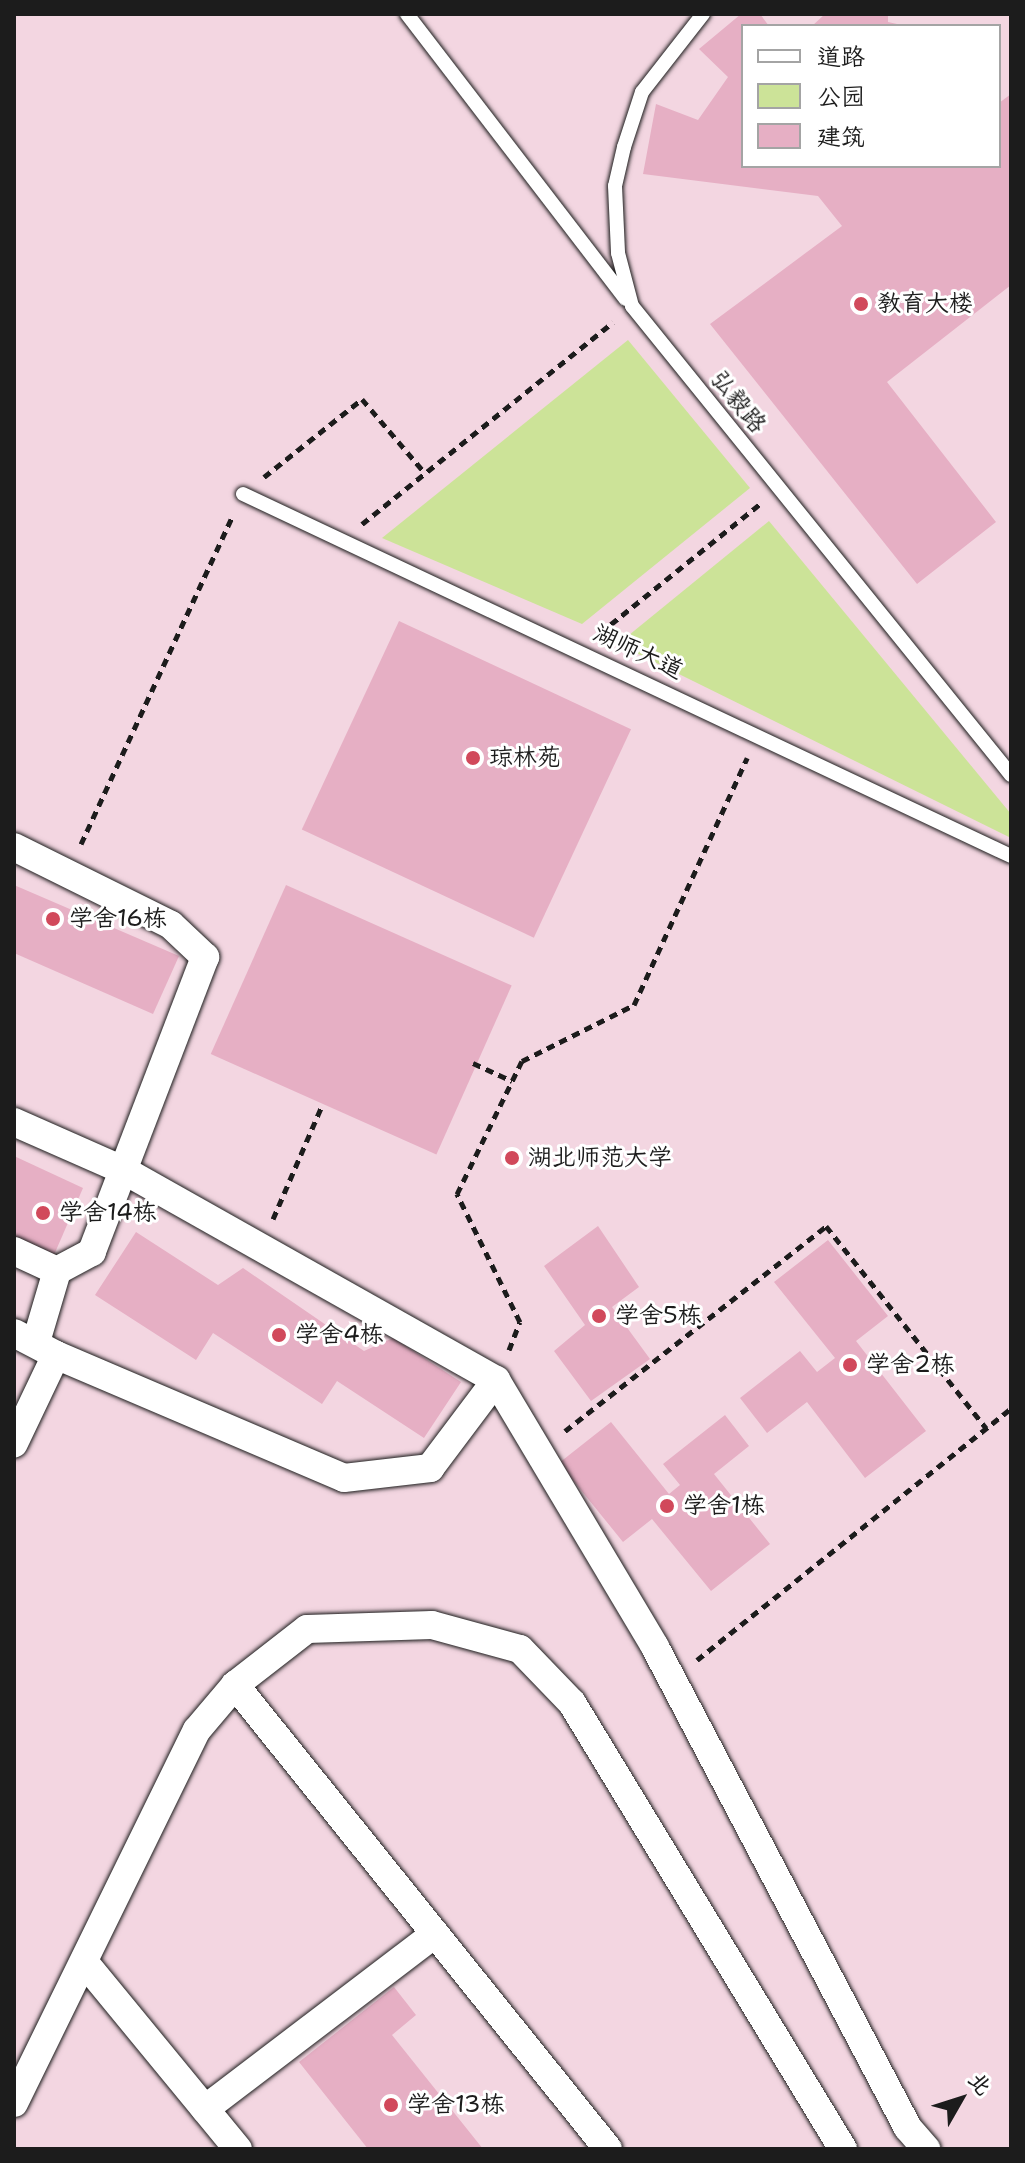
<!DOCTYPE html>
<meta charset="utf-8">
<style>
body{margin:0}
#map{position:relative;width:1025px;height:2163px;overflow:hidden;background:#f8e7ed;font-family:"Shantell Sans","LXGW WenKai TC",sans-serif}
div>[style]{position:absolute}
.built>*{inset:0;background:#f3d6e1}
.green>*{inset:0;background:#cce398}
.building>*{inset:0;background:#e6afc4;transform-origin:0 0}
.path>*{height:5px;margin-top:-2.5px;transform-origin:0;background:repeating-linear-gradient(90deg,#1c1c1c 0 8px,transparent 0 14px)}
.roads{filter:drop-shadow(0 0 2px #1c1c1c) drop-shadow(0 0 2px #1c1c1c)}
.lane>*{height:14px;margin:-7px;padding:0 7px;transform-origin:7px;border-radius:7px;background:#fff}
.street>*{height:28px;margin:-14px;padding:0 14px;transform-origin:14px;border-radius:14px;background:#fff}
.dots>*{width:22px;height:22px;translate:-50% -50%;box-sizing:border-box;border:4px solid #fff;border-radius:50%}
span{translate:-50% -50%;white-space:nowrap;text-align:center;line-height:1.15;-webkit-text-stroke:6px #fff;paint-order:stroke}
.poi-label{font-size:24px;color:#1c1c1c}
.left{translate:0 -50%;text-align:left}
.street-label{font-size:24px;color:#1c1c1c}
.frame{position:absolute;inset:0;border:16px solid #1c1c1c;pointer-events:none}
.legend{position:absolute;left:741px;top:24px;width:260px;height:144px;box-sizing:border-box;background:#fff;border:2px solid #a4a4a4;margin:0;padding:10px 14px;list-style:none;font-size:24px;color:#1c1c1c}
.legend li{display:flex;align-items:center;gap:16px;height:40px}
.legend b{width:40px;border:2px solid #a4a4a4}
.north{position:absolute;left:921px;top:2059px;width:80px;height:80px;-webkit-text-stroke:6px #fff;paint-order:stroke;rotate:51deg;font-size:22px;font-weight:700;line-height:32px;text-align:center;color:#1c1c1c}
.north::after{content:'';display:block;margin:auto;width:28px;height:36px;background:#1c1c1c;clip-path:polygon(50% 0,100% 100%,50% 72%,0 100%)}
</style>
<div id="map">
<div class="built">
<i style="clip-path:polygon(evenodd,14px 14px,1011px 14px,1011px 2149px,14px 2149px,14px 14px,743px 26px,999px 26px,999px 166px,743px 166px,743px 26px)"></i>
</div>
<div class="green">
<i style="clip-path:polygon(628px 340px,750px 488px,582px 624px,382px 538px)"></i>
<i style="clip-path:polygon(769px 521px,1011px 814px,1011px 838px,618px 644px)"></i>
</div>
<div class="building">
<i style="clip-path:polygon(741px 14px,760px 14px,769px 26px,743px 26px,743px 166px,999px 166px,999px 103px,1011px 94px,1011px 285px,887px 382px,996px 522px,917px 584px,710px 324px,842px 226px,818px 196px,643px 174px,656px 104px,698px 120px,728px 77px,699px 49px)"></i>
<i style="clip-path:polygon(825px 14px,888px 14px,888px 22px,906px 26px,812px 26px)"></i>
<i style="left:399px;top:621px;width:256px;height:230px;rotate:25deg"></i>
<i style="clip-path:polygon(14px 885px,179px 956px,153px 1014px,14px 953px)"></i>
<i style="left:286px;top:885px;width:247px;height:185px;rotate:24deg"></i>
<i style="clip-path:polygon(14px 1156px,83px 1188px,54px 1255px,14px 1237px)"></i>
<i style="clip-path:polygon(598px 1226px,639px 1287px,612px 1307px,650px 1359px,591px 1401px,554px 1351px,585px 1325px,544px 1266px)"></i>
<i style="clip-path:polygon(136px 1232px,218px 1285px,243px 1268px,364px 1351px,393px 1338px,461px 1382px,424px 1438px,337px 1381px,322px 1404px,213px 1333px,196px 1360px,95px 1295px)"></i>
<i style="clip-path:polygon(828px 1240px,888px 1316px,856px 1341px,926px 1431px,865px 1478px,807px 1402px,767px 1433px,740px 1398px,800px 1351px,817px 1372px,835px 1358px,774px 1282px)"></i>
<i style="clip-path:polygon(725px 1415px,749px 1446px,714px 1474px,770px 1544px,711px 1591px,652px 1519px,623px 1542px,559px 1463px,611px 1422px,669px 1494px,680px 1485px,663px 1464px)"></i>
<i style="clip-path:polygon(394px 1987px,416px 2015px,392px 2035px,483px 2149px,368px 2149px,299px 2062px)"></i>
</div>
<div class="path">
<i style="left:264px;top:477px;width:125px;rotate:-38.5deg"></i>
<i style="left:362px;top:399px;width:97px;rotate:49.6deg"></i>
<i style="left:362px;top:524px;width:322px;rotate:-38.8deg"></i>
<i style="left:600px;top:633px;width:206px;rotate:-38.9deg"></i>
<i style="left:81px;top:844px;width:362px;rotate:-65.2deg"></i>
<i style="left:473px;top:1063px;width:43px;rotate:24.8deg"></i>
<i style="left:273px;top:1219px;width:123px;rotate:-66.6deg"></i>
<i style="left:509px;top:1350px;width:30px;rotate:-69deg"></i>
<i style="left:520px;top:1322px;width:143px;rotate:-116.2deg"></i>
<i style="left:457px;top:1194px;width:148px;rotate:-64deg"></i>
<i style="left:522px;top:1061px;width:125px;rotate:-26.6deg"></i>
<i style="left:634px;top:1005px;width:272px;rotate:-65.4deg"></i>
<i style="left:565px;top:1431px;width:332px;rotate:-38.1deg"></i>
<i style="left:826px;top:1226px;width:258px;rotate:51.6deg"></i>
<i style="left:697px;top:1660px;width:403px;rotate:-38.7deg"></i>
</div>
<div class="roads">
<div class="lane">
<i style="left:407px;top:14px;width:359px;rotate:52.5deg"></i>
<i style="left:703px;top:14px;width:99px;rotate:128deg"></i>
<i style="left:642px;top:92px;width:58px;rotate:108.1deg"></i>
<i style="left:624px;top:147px;width:40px;rotate:103deg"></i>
<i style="left:615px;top:186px;width:67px;rotate:87.4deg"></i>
<i style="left:618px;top:253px;width:55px;rotate:75.2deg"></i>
<i style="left:632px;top:306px;width:603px;rotate:51.06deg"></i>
<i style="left:243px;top:494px;width:849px;rotate:25.24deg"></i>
</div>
<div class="street">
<i style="left:14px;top:847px;width:175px;rotate:26.4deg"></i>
<i style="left:171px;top:925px;width:47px;rotate:43.3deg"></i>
<i style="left:205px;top:957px;width:316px;rotate:111deg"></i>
<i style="left:92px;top:1252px;width:40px;rotate:152deg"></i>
<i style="left:57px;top:1271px;width:74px;rotate:106.5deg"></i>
<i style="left:14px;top:1122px;width:121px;rotate:23.8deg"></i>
<i style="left:125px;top:1171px;width:426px;rotate:29.4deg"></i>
<i style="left:496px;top:1380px;width:311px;rotate:59.2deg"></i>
<i style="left:655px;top:1647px;width:543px;rotate:62.26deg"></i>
<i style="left:908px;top:2128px;width:28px;rotate:49deg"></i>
<i style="left:14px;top:1251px;width:47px;rotate:24.9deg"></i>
<i style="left:14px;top:1333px;width:47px;rotate:27.6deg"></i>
<i style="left:56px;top:1355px;width:98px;rotate:115.5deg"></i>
<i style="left:56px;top:1355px;width:313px;rotate:23.1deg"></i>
<i style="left:344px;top:1478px;width:87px;rotate:-6.6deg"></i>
<i style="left:430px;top:1468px;width:110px;rotate:-53.1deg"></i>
<i style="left:235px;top:1685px;width:595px;rotate:51.2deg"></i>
<i style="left:85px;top:1963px;width:241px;rotate:50.6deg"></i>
<i style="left:14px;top:2103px;width:415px;rotate:-63.9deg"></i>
<i style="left:197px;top:1730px;width:59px;rotate:-49.8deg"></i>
<i style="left:235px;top:1685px;width:91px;rotate:-37.9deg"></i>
<i style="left:307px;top:1629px;width:125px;rotate:-1.8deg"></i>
<i style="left:432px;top:1625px;width:91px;rotate:15.3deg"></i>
<i style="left:520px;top:1649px;width:75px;rotate:46.1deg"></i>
<i style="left:572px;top:1703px;width:522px;rotate:58.72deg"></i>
<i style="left:205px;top:2109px;width:289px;rotate:-37.3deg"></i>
</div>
</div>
<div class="dots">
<i style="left:861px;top:304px;background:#d1495b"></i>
<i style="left:473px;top:758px;background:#d1495b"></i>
<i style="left:53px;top:919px;background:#d1495b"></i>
<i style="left:512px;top:1158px;background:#d1495b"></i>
<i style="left:43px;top:1213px;background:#d1495b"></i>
<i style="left:599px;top:1316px;background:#d1495b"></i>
<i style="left:279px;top:1335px;background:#d1495b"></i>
<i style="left:850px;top:1365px;background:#d1495b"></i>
<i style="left:667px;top:1506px;background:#d1495b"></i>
<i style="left:391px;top:2105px;background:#d1495b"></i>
</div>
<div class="poi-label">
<span class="left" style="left:877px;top:304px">教育大楼</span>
<span class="left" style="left:489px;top:758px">琼林苑</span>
<span class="left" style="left:69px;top:919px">学舍16栋</span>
<span class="left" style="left:528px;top:1158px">湖北师范大学</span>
<span class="left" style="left:59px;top:1213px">学舍14栋</span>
<span class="left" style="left:615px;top:1316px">学舍5栋</span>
<span class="left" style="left:295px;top:1335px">学舍4栋</span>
<span class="left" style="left:866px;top:1365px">学舍2栋</span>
<span class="left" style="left:683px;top:1506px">学舍1栋</span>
<span class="left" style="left:407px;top:2105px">学舍13栋</span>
</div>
<div class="street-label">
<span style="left:738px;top:402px;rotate:51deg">弘毅路</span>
<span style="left:638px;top:652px;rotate:25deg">湖师大道</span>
</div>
<div class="frame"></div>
<ul class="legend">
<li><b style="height:10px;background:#fff"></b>道路</li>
<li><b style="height:22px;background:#cce398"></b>公园</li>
<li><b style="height:22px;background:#e6afc4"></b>建筑</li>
</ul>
<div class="north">北</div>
</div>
